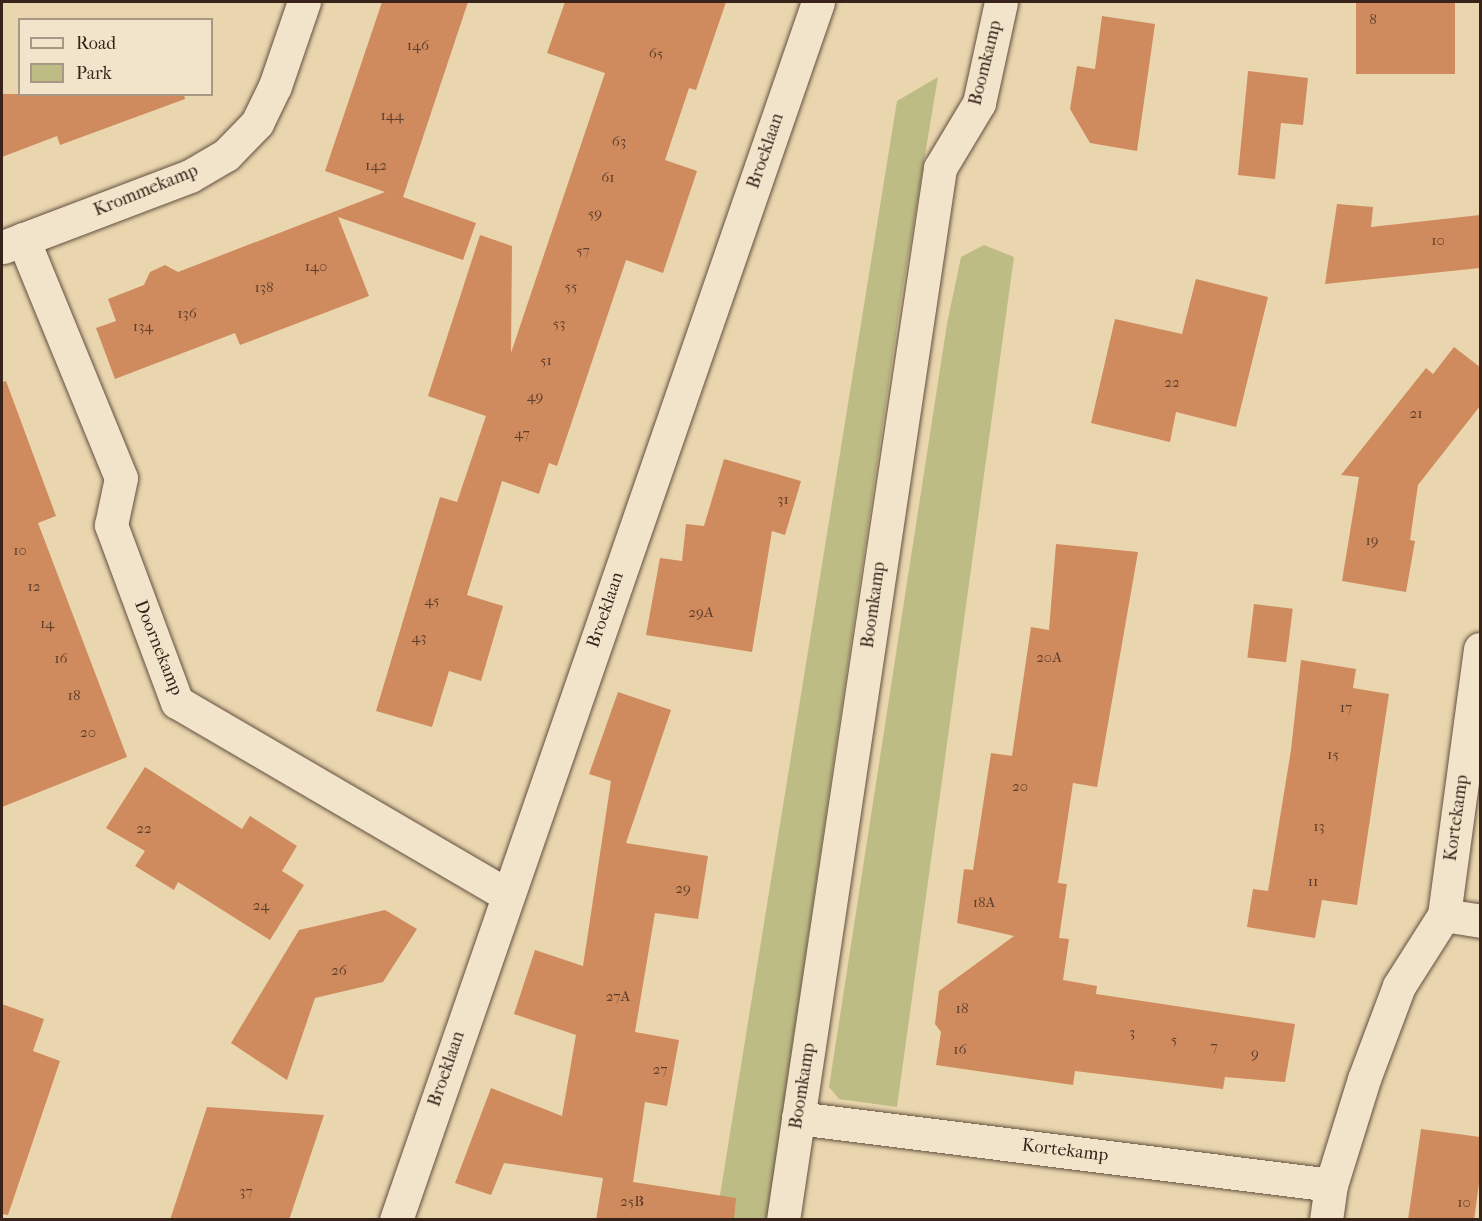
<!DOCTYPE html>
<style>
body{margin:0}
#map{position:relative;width:1482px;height:1221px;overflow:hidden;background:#e9d6ae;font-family:"IM FELL French Canon",serif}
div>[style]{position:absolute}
.green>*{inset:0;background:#bebc85}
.building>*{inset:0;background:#cf8b5d;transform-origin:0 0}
.roads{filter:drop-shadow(0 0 2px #645040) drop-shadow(0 0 2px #645040)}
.street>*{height:33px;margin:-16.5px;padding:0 16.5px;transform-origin:16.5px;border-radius:16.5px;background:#f1e4ca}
span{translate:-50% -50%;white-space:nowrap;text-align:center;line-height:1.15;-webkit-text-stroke:6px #f1e4ca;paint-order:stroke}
.number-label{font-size:15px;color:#5e3d2c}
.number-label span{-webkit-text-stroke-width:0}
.street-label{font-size:18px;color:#38231b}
.frame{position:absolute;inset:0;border:3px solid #38231b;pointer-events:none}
.legend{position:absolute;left:18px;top:18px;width:195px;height:78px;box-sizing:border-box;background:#f1e4ca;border:2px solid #a79784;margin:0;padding:8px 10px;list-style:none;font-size:18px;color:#38231b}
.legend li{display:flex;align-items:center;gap:12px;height:30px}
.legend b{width:30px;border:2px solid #a79784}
</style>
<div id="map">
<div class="green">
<i style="clip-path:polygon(938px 77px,901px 299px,767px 1219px,716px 1220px,897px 101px)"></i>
<i style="clip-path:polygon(984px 245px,1014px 257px,897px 1107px,839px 1099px,829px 1087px,947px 324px,961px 257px)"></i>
</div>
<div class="building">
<i style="clip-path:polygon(382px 2px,468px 2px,403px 197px,476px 223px,463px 260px,338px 217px,369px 296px,240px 345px,235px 333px,115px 379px,96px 328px,116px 321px,108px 299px,144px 285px,150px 272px,165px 265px,178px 272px,385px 192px,325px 171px)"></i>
<i style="clip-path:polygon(565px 2px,726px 2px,696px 90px,689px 88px,665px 160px,697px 171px,663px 273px,626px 260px,557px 466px,549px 463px,539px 494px,502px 481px,467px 595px,503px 606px,481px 681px,449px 671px,432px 727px,376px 711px,440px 497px,457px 502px,486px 416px,428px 396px,480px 235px,512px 246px,511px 353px,605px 73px,547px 53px)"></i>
<i style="left:1356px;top:2px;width:99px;height:72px"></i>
<i style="clip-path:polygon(1102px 16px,1155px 24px,1137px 151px,1090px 143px,1070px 109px,1077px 66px,1095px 69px)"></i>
<i style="clip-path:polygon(1248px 71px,1308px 78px,1303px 125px,1281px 123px,1275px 179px,1238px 175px)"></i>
<i style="clip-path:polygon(2px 94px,184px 94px,185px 99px,60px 145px,57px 136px,2px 157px)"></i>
<i style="clip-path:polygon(1337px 204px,1373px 207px,1371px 227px,1480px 215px,1480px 268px,1325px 284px)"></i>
<i style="clip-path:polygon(1196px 279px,1268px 297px,1236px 427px,1176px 412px,1170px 442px,1091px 423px,1115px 319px,1182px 334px)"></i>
<i style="clip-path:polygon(1454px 347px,1480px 367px,1480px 406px,1418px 485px,1410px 540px,1415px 541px,1406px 592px,1342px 581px,1359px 477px,1341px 475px,1426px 368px,1433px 374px)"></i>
<i style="clip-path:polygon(6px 381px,56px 516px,38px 523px,127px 757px,2px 807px,2px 382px)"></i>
<i style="clip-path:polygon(724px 459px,801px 481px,785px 535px,772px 531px,752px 652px,646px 635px,660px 558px,682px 561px,686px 524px,704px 526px)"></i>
<i style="clip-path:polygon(1056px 544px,1138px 552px,1097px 787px,1073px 783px,1058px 883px,1067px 884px,1059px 938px,1069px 939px,1063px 980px,1097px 986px,1096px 994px,1295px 1024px,1285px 1082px,1225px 1077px,1223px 1089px,1075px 1071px,1073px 1085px,936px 1065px,941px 1032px,935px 1024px,939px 991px,1014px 936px,957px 923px,964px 869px,973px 870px,991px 753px,1012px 756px,1031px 627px,1049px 630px)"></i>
<i style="left:1254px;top:604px;width:39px;height:54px;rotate:7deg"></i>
<i style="clip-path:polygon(1301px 660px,1356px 669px,1353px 688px,1389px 694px,1357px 905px,1322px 900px,1315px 938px,1247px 927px,1253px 889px,1268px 891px,1291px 750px)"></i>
<i style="clip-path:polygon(618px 692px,671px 710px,626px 843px,708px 856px,698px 919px,655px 913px,635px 1032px,679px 1040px,667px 1106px,645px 1102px,633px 1182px,736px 1198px,734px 1220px,596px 1220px,603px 1178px,504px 1163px,491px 1195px,455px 1183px,491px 1088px,562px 1116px,576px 1035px,514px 1014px,535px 950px,583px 966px,611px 781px,589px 774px)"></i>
<i style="clip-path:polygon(145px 767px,242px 829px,250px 816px,297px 846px,282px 871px,304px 885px,270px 940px,178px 882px,174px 890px,135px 866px,145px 851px,106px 828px)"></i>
<i style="clip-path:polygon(385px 910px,417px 929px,383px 982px,315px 998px,287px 1080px,231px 1043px,299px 930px)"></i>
<i style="clip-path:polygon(2px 1004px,44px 1019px,33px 1051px,60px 1061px,8px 1215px,2px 1214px)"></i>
<i style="clip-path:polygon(207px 1107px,324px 1115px,289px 1220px,170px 1220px)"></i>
<i style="clip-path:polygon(1421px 1129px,1480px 1137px,1480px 1176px,1474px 1220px,1408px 1220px)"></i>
</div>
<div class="roads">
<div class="street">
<i style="left:23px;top:239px;width:258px;rotate:67.7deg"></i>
<i style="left:121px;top:478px;width:48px;rotate:102deg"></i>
<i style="left:111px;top:525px;width:189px;rotate:69.6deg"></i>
<i style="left:177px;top:702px;width:382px;rotate:30.3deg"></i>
<i style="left:3px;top:247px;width:200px;rotate:-20.8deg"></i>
<i style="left:190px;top:176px;width:42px;rotate:-30.3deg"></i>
<i style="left:226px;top:155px;width:45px;rotate:-45.9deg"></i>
<i style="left:257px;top:123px;width:41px;rotate:-64.1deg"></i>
<i style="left:275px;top:86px;width:89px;rotate:-71deg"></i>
<i style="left:1480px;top:649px;width:268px;rotate:97.7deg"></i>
<i style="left:1444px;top:915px;width:36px;rotate:9deg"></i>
<i style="left:798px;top:1118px;width:537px;rotate:7.16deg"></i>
<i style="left:396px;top:1220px;width:1289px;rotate:-70.89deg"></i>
<i style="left:783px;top:1220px;width:1064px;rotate:-81.51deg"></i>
<i style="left:940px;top:168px;width:76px;rotate:-59deg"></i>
<i style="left:979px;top:103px;width:103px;rotate:-77.7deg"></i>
<i style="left:1326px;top:1220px;width:35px;rotate:-82deg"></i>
<i style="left:1331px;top:1185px;width:111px;rotate:-72.7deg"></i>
<i style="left:1364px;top:1079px;width:99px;rotate:-69.4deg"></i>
<i style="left:1399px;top:986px;width:84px;rotate:-57.6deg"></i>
</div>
</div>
<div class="number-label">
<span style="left:1373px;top:20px">8</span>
<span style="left:418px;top:46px">146</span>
<span style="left:656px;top:54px">65</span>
<span style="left:392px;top:116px">144</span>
<span style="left:619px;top:142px">63</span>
<span style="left:376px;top:166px">142</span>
<span style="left:608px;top:178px">61</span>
<span style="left:595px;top:214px">59</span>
<span style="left:1438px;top:241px">10</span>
<span style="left:583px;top:251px">57</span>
<span style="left:316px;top:267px">140</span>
<span style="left:571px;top:287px">55</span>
<span style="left:264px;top:288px">138</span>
<span style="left:187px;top:314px">136</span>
<span style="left:559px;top:324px">53</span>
<span style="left:143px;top:327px">134</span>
<span style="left:546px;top:361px">51</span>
<span style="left:1172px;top:383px">22</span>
<span style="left:535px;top:397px">49</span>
<span style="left:1416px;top:414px">21</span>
<span style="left:522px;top:434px">47</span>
<span style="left:783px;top:500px">31</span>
<span style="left:1372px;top:541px">19</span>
<span style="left:20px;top:551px">10</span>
<span style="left:34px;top:587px">12</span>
<span style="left:432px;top:601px">45</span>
<span style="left:701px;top:613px">29A</span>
<span style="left:47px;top:624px">14</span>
<span style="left:419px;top:638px">43</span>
<span style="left:1049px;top:658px">20A</span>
<span style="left:61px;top:659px">16</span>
<span style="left:74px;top:696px">18</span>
<span style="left:1346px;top:708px">17</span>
<span style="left:88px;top:733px">20</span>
<span style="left:1333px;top:755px">15</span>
<span style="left:1020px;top:787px">20</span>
<span style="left:1319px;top:827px">13</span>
<span style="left:144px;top:829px">22</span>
<span style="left:1313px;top:882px">11</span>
<span style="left:683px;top:889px">29</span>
<span style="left:984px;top:903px">18A</span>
<span style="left:261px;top:906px">24</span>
<span style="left:339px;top:971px">26</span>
<span style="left:618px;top:997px">27A</span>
<span style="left:962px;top:1009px">18</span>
<span style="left:1132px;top:1033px">3</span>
<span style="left:1174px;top:1040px">5</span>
<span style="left:1214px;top:1047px">7</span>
<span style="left:960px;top:1050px">16</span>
<span style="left:1255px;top:1054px">9</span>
<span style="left:660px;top:1070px">27</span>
<span style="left:246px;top:1192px">37</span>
<span style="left:632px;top:1202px">25B</span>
<span style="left:1464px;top:1203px">10</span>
</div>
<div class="street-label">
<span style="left:986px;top:63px;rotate:-76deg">Boomkamp</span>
<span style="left:766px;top:151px;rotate:-71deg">Broeklaan</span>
<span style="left:146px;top:191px;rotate:-22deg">Krommekamp</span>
<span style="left:874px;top:605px;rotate:-82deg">Boomkamp</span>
<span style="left:606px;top:610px;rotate:-71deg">Broeklaan</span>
<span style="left:158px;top:648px;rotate:68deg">Doornekamp</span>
<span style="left:1457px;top:818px;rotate:-82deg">Kortekamp</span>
<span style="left:447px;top:1069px;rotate:-71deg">Broeklaan</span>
<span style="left:803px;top:1086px;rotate:-81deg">Boomkamp</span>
<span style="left:1065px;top:1151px;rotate:7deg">Kortekamp</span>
</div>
<div class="frame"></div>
<ul class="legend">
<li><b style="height:8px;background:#f1e4ca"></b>Road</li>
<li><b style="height:16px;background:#bebc85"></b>Park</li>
</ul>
</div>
